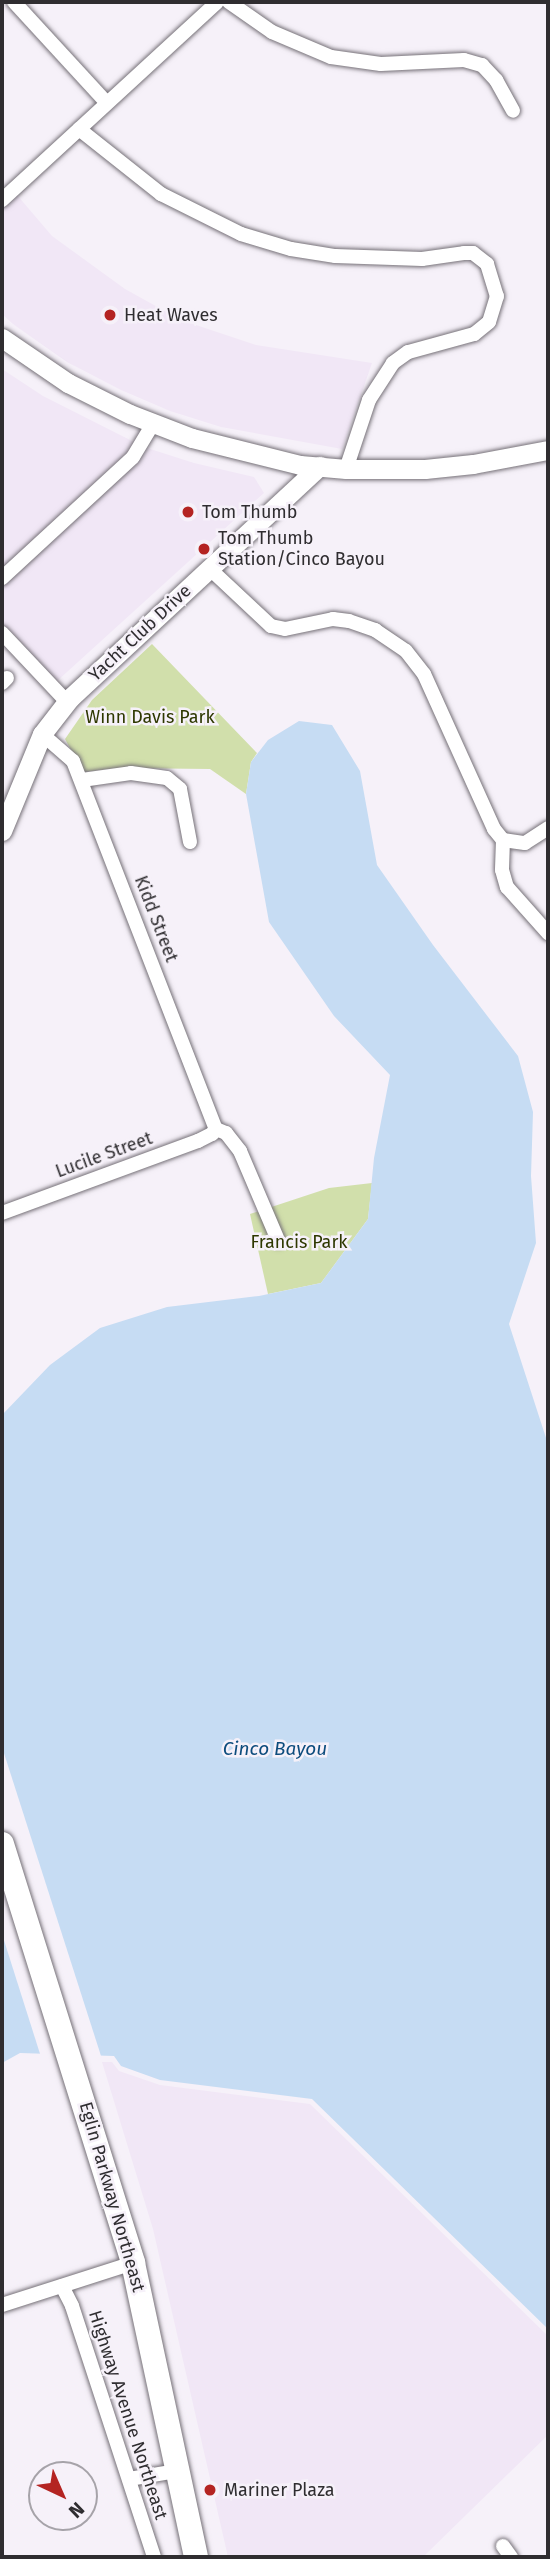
<!DOCTYPE html>
<style>
body{margin:0}
#map{position:relative;width:550px;height:2559px;overflow:hidden;background:#f6f1f9;font-family:"Fira Sans",sans-serif}
div>[style]{position:absolute}
.built>*{inset:0;background:#f1e7f6}
.green>*{inset:0;background:#d1dfab}
.water>*{inset:0;background:#c6dcf3}
.pier>*{inset:0;background:#f6f1f9}
.roads{filter:drop-shadow(0 0 2px #767178) drop-shadow(0 0 2px #767178)}
.street>*{height:14px;margin:-7px;padding:0 7px;transform-origin:7px;border-radius:7px;background:#fff}
.secondary>*{height:19px;margin:-9.5px;padding:0 9.5px;transform-origin:9.5px;border-radius:9.5px;background:#fff}
.highway>*{height:24px;margin:-12px;padding:0 12px;transform-origin:12px;border-radius:12px;background:#fff}
.dots>*{width:19px;height:19px;translate:-50% -50%;box-sizing:border-box;border:4px solid #f6f1f9;border-radius:50%}
span{translate:-50% -50%;white-space:nowrap;text-align:center;line-height:1.15;-webkit-text-stroke:5px #f6f1f9;paint-order:stroke}
.poi-label{font-size:18px;color:#2f2d30}
.left{translate:0 -50%;text-align:left}
.street-label{font-size:18px;color:#2f2d30}
.park-label{font-size:18px;color:#2e3800}
.water-label{font-size:19px;color:#0d4c7d;font-style:italic}
.frame{position:absolute;inset:0;border:4px solid #2f2d30;pointer-events:none}
.north{position:absolute;left:28px;top:2461px;width:70px;height:70px;box-sizing:border-box;background:#f6f1f9;border:2px solid #a6a3a9;border-radius:50%;rotate:136deg;font-size:19px;font-weight:700;line-height:28px;text-align:center;color:#2f2d30}
.north::after{content:'';display:block;margin:auto;width:24px;height:32px;background:#b42422;clip-path:polygon(50% 0,100% 100%,50% 72%,0 100%)}
</style>
<div id="map">
<div class="built">
<i style="clip-path:polygon(17px 195px,52px 236px,125px 289px,181px 320px,256px 345px,372px 363px,342px 449px,221px 427px,170px 411px,121px 390px,67px 362px,13px 324px,2px 314px,2px 209px)"></i>
<i style="clip-path:polygon(2px 369px,43px 396px,134px 442px,128px 452px,2px 569px)"></i>
<i style="clip-path:polygon(147px 448px,194px 463px,254px 477px,264px 493px,56px 682px,2px 624px,2px 588px,138px 462px)"></i>
<i style="clip-path:polygon(102px 2062px,112px 2062px,119px 2071px,160px 2085px,310px 2104px,548px 2336px,548px 2435px,423px 2557px,228px 2557px,153px 2229px)"></i>
</div>
<div class="green">
<i style="clip-path:polygon(152px 644px,257px 753px,251px 762px,246px 794px,210px 769px,118px 768px,83px 772px,65px 739px,92px 700px)"></i>
<i style="clip-path:polygon(372px 1183px,368px 1219px,321px 1283px,268px 1294px,250px 1214px,329px 1188px)"></i>
</div>
<div class="water">
<i style="clip-path:polygon(299px 721px,332px 725px,360px 771px,377px 865px,433px 945px,518px 1056px,533px 1112px,531px 1176px,536px 1243px,509px 1324px,548px 1444px,548px 2329px,312px 2099px,160px 2080px,121px 2066px,114px 2056px,20px 2053px,2px 2063px,2px 1415px,50px 1365px,100px 1328px,167px 1307px,259px 1296px,321px 1283px,368px 1219px,374px 1158px,390px 1075px,334px 1016px,269px 922px,246px 794px,251px 762px,268px 740px)"></i>
</div>
<div class="pier">
<i style="clip-path:polygon(2px 1747px,102px 2059px,41px 2057px,2px 1934px)"></i>
</div>
<div class="roads">
<div class="street">
<i style="left:14px;top:2px;width:137px;rotate:47.4deg"></i>
<i style="left:229px;top:2px;width:52px;rotate:34.9deg"></i>
<i style="left:272px;top:32px;width:64px;rotate:23deg"></i>
<i style="left:331px;top:57px;width:50px;rotate:8deg"></i>
<i style="left:381px;top:64px;width:83px;rotate:-2.8deg"></i>
<i style="left:464px;top:60px;width:19px;rotate:16deg"></i>
<i style="left:482px;top:65px;width:21px;rotate:47deg"></i>
<i style="left:496px;top:80px;width:35px;rotate:61deg"></i>
<i style="left:79px;top:129px;width:105px;rotate:38.4deg"></i>
<i style="left:161px;top:194px;width:89px;rotate:26.6deg"></i>
<i style="left:241px;top:234px;width:52px;rotate:16.7deg"></i>
<i style="left:291px;top:249px;width:45px;rotate:9deg"></i>
<i style="left:335px;top:256px;width:87px;rotate:2deg"></i>
<i style="left:422px;top:259px;width:42px;rotate:-8.1deg"></i>
<i style="left:464px;top:253px;width:9px"></i>
<i style="left:473px;top:253px;width:18px;rotate:38deg"></i>
<i style="left:487px;top:264px;width:34px;rotate:73deg"></i>
<i style="left:497px;top:296px;width:27px;rotate:107deg"></i>
<i style="left:489px;top:322px;width:19px;rotate:141deg"></i>
<i style="left:474px;top:334px;width:68px;rotate:164.7deg"></i>
<i style="left:408px;top:352px;width:19px;rotate:144deg"></i>
<i style="left:393px;top:363px;width:44px;rotate:123deg"></i>
<i style="left:369px;top:400px;width:73px;rotate:108.4deg"></i>
<i style="left:2px;top:200px;width:292px;rotate:-42.6deg"></i>
<i style="left:209px;top:568px;width:85px;rotate:43.1deg"></i>
<i style="left:271px;top:626px;width:14px;rotate:12deg"></i>
<i style="left:285px;top:629px;width:49px;rotate:-11.8deg"></i>
<i style="left:333px;top:619px;width:16px;rotate:7deg"></i>
<i style="left:349px;top:621px;width:28px;rotate:19deg"></i>
<i style="left:375px;top:630px;width:37px;rotate:34deg"></i>
<i style="left:406px;top:651px;width:29px;rotate:52deg"></i>
<i style="left:424px;top:674px;width:170px;rotate:65.7deg"></i>
<i style="left:494px;top:829px;width:14px;rotate:51deg"></i>
<i style="left:503px;top:840px;width:30px;rotate:92deg"></i>
<i style="left:502px;top:870px;width:18px;rotate:74deg"></i>
<i style="left:507px;top:887px;width:62px;rotate:48.3deg"></i>
<i style="left:2px;top:578px;width:178px;rotate:-42.7deg"></i>
<i style="left:133px;top:457px;width:39px;rotate:-59deg"></i>
<i style="left:2px;top:633px;width:95px;rotate:46.7deg"></i>
<i style="left:2px;top:683px;width:7px;rotate:-45deg"></i>
<i style="left:42px;top:734px;width:41px;rotate:41.1deg"></i>
<i style="left:73px;top:761px;width:395px;rotate:68.8deg"></i>
<i style="left:82px;top:780px;width:49px;rotate:-8.1deg"></i>
<i style="left:131px;top:773px;width:36px;rotate:8deg"></i>
<i style="left:167px;top:778px;width:17px;rotate:40deg"></i>
<i style="left:180px;top:789px;width:54px;rotate:79.3deg"></i>
<i style="left:503px;top:840px;width:22px;rotate:8deg"></i>
<i style="left:525px;top:843px;width:27px;rotate:-33deg"></i>
<i style="left:216px;top:1129px;width:11px;rotate:22deg"></i>
<i style="left:226px;top:1133px;width:23px;rotate:52deg"></i>
<i style="left:240px;top:1151px;width:97px;rotate:66.9deg"></i>
<i style="left:2px;top:1213px;width:209px;rotate:-20.2deg"></i>
<i style="left:198px;top:1141px;width:16px;rotate:-27deg"></i>
<i style="left:212px;top:1134px;width:6px;rotate:-51deg"></i>
<i style="left:62px;top:2286px;width:22px;rotate:63deg"></i>
<i style="left:72px;top:2306px;width:264px;rotate:71.9deg"></i>
<i style="left:2px;top:2305px;width:138px;rotate:-17.8deg"></i>
<i style="left:129px;top:2479px;width:49px;rotate:-9.5deg"></i>
<i style="left:503px;top:2546px;width:14px;rotate:54deg"></i>
</div>
<div class="secondary">
<i style="left:2px;top:338px;width:80px;rotate:34.3deg"></i>
<i style="left:68px;top:383px;width:69px;rotate:26.6deg"></i>
<i style="left:130px;top:414px;width:66px;rotate:21.2deg"></i>
<i style="left:192px;top:438px;width:111px;rotate:14deg"></i>
<i style="left:300px;top:465px;width:46px;rotate:5deg"></i>
<i style="left:346px;top:469px;width:79px"></i>
<i style="left:425px;top:469px;width:48px;rotate:-5.9deg"></i>
<i style="left:473px;top:464px;width:76px;rotate:-10.6deg"></i>
<i style="left:2px;top:831px;width:105px;rotate:-67.6deg"></i>
<i style="left:42px;top:734px;width:46px;rotate:-52.1deg"></i>
<i style="left:70px;top:698px;width:341px;rotate:-42.9deg"></i>
</div>
<div class="highway">
<i style="left:2px;top:1844px;width:439px;rotate:72.6deg"></i>
<i style="left:133px;top:2263px;width:301px;rotate:77.9deg"></i>
</div>
</div>
<div class="dots">
<i style="left:110px;top:315px;background:#b42422"></i>
<i style="left:188px;top:512px;background:#b42422"></i>
<i style="left:204px;top:549px;background:#b42422"></i>
<i style="left:210px;top:2490px;background:#b42422"></i>
</div>
<div class="poi-label">
<span class="left" style="left:124px;top:315px">Heat Waves</span>
<span class="left" style="left:202px;top:512px">Tom Thumb</span>
<span class="left" style="left:218px;top:549px">Tom Thumb<br>Station/Cinco Bayou</span>
<span class="left" style="left:224px;top:2490px">Mariner Plaza</span>
</div>
<div class="street-label">
<span style="left:140px;top:633px;rotate:-43deg">Yacht Club Drive</span>
<span style="left:156px;top:919px;rotate:69deg">Kidd Street</span>
<span style="left:104px;top:1155px;rotate:-20deg">Lucile Street</span>
<span style="left:112px;top:2197px;rotate:74deg">Eglin Parkway Northeast</span>
<span style="left:128px;top:2415px;rotate:72deg">Highway Avenue Northeast</span>
</div>
<div class="park-label">
<span style="left:150px;top:717px">Winn Davis Park</span>
<span style="left:299px;top:1242px">Francis Park</span>
</div>
<div class="water-label">
<span style="left:275px;top:1749px">Cinco Bayou</span>
</div>
<div class="frame"></div>
<div class="north">N</div>
</div>
